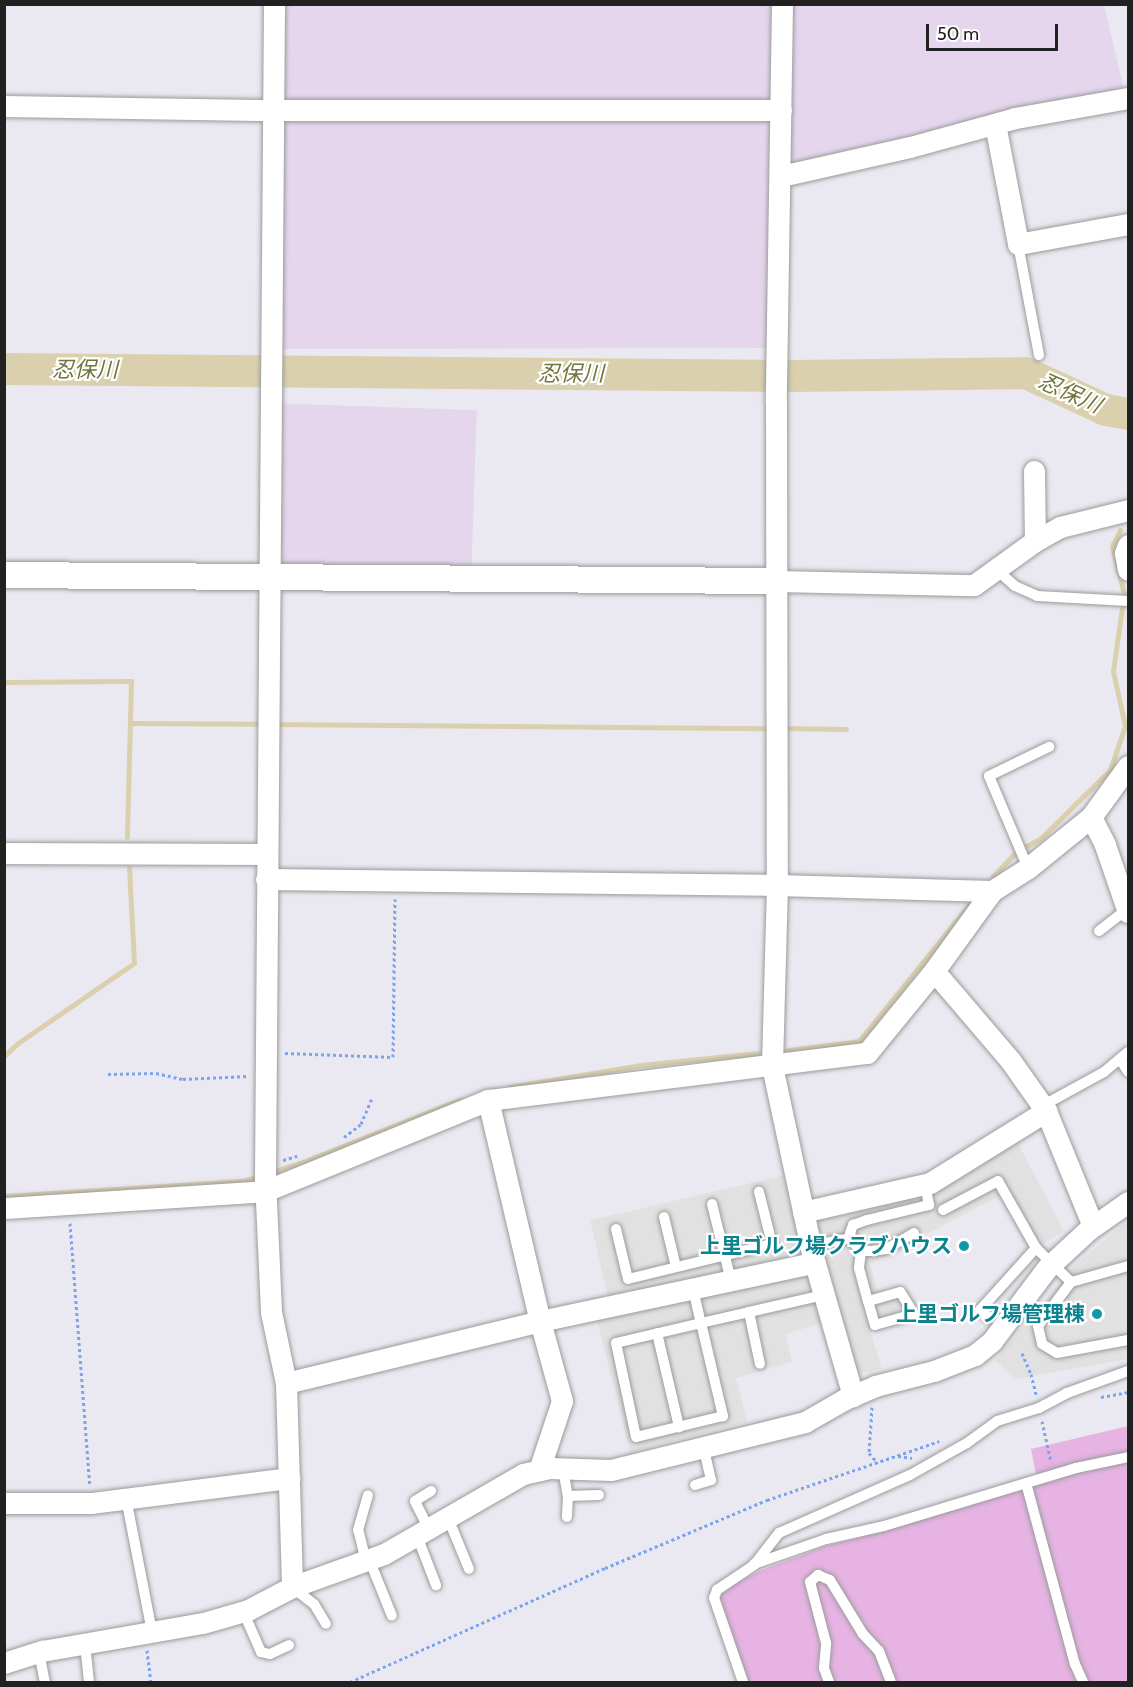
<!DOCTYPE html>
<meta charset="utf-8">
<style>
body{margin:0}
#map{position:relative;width:1133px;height:1687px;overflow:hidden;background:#eae9f1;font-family:Cabin,"Noto Sans JP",sans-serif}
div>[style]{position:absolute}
.farmland>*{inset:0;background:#e5d6ee;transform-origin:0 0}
.grass>*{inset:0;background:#e6b3e3}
.parking>*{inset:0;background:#e1e1e1;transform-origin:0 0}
.stream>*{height:5px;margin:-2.5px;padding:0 2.5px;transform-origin:2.5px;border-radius:2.5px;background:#dbd0ad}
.river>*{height:32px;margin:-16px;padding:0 16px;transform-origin:16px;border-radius:16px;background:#dbd0ad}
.path>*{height:3px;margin-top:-1.5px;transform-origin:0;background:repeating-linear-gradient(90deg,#7ba4f0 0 3px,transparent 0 6px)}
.roads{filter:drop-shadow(0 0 2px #9b9b9b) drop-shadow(0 0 2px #9b9b9b)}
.service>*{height:10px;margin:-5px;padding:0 5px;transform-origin:5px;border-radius:5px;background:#fff}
.minor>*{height:21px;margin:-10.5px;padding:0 10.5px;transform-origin:10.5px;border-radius:10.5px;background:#fff}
.tertiary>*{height:26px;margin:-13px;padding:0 13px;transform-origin:13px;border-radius:13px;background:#fff}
.dots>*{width:16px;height:16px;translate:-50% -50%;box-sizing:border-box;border:3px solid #fff;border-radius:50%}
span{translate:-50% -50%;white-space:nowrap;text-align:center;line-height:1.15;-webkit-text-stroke:4.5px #fff;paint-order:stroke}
.culture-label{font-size:21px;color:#0d838f;font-weight:700}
.right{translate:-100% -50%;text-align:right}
.water-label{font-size:22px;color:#72753d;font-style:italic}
.frame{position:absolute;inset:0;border:6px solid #212121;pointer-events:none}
.scale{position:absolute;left:926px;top:24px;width:132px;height:27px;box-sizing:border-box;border:3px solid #212121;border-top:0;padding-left:8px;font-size:18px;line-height:21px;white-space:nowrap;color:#212121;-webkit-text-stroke:4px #fff;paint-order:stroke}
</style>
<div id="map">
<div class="farmland">
<i style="clip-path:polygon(274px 5px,1104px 5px,1126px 98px,780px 177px,778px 348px,271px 349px)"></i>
<i style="left:269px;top:403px;width:208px;height:174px;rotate:2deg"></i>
</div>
<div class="grass">
<i style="clip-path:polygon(1128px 1426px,1128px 1682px,748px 1682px,720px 1597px,721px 1592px,757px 1572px,826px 1546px,884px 1531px,1038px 1484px,1031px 1449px)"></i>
</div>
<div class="parking">
<i style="clip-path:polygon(1015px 1138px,1064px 1231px,1036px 1248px,1005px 1193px,870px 1264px,879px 1298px,900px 1292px,914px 1314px,875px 1325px,871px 1333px,882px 1369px,854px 1375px,817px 1220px,936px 1193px)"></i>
<i style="left:786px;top:1175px;width:85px;height:201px;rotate:77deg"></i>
<i style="clip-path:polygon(1128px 1221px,1128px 1359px,1016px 1379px,995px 1360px,1075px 1265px)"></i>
<i style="clip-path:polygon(810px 1270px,822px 1323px,785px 1334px,792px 1362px,736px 1378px,747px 1422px,630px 1452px,597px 1320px)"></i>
</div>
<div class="stream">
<i style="left:4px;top:682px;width:127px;rotate:-0.5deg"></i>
<i style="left:131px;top:681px;width:156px;rotate:91.5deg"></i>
<i style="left:131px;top:723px;width:134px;rotate:0.4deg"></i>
<i style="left:274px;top:724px;width:498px;rotate:0.5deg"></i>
<i style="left:781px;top:728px;width:65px;rotate:0.9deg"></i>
<i style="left:993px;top:876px;width:35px;rotate:-46deg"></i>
<i style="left:1017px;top:851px;width:27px;rotate:-28deg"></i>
<i style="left:1041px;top:838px;width:97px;rotate:-44.6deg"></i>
<i style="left:1110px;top:770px;width:46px;rotate:-71.2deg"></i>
<i style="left:1125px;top:726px;width:56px;rotate:-102.3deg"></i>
<i style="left:1113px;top:671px;width:78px;rotate:-81.9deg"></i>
<i style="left:1124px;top:594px;width:49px;rotate:-104deg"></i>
<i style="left:1112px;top:546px;width:18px;rotate:-63deg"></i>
<i style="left:788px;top:1050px;width:72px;rotate:-7.2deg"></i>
<i style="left:859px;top:1041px;width:174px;rotate:-51.1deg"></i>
<i style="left:4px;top:1056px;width:19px;rotate:-43deg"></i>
<i style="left:18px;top:1043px;width:141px;rotate:-34.6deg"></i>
<i style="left:134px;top:963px;width:95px;rotate:-93deg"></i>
<i style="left:509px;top:1087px;width:134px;rotate:-9.5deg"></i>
<i style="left:641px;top:1065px;width:117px;rotate:-5.9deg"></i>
<i style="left:269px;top:1173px;width:36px;rotate:-18deg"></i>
<i style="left:303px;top:1162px;width:168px;rotate:-21.7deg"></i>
<i style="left:4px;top:1196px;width:239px;rotate:-3.6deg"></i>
<i style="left:243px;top:1181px;width:18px;rotate:-19deg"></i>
</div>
<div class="river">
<i style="left:4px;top:369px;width:787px;rotate:0.51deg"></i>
<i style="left:791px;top:376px;width:235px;rotate:-0.7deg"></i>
<i style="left:1026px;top:373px;width:88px;rotate:24.8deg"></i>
<i style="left:1106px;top:410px;width:22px;rotate:10deg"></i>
</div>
<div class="path">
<i style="left:285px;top:1053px;width:108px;rotate:2.1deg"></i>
<i style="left:393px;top:1057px;width:158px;rotate:-89.3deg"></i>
<i style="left:108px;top:1074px;width:48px;rotate:-1.2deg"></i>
<i style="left:156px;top:1073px;width:28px;rotate:13deg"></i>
<i style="left:183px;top:1079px;width:65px;rotate:-2.6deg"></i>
<i style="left:344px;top:1137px;width:21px;rotate:-37deg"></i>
<i style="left:361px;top:1124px;width:28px;rotate:-67deg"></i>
<i style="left:283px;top:1160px;width:15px;rotate:-16deg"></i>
<i style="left:70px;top:1223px;width:264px;rotate:85.7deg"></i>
<i style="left:1022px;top:1353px;width:23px;rotate:67deg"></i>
<i style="left:1031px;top:1374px;width:21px;rotate:76deg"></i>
<i style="left:1101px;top:1397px;width:27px;rotate:-10deg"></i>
<i style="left:872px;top:1407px;width:46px;rotate:93.7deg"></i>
<i style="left:869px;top:1453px;width:12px;rotate:48deg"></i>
<i style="left:1042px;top:1421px;width:42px;rotate:77.6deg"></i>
<i style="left:898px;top:1456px;width:14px;rotate:8deg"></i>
<i style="left:147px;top:1650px;width:32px;rotate:83deg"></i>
<i style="left:350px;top:1682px;width:279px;rotate:-24.1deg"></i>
<i style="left:605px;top:1568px;width:176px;rotate:-22.8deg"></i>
<i style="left:767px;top:1500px;width:182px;rotate:-18.9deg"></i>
</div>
<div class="roads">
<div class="service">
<i style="left:1018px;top:244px;width:113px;rotate:79.3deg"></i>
<i style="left:996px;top:569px;width:25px;rotate:42deg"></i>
<i style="left:1015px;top:586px;width:24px;rotate:24deg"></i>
<i style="left:1037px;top:596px;width:91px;rotate:3.1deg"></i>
<i style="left:1028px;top:868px;width:100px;rotate:-113deg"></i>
<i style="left:989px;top:776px;width:67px;rotate:-25.8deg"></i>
<i style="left:1099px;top:931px;width:36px;rotate:-38deg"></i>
<i style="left:1120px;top:1059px;width:15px;rotate:58deg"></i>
<i style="left:1042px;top:1106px;width:71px;rotate:-28.7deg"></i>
<i style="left:1104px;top:1072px;width:31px;rotate:-40deg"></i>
<i style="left:712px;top:1204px;width:79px;rotate:76.1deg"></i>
<i style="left:943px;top:1210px;width:62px;rotate:-27.8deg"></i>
<i style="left:998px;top:1181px;width:77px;rotate:60.4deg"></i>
<i style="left:1036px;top:1248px;width:49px;rotate:44.2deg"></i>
<i style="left:664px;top:1217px;width:51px;rotate:76.5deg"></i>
<i style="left:616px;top:1229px;width:51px;rotate:76.5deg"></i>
<i style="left:628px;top:1279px;width:148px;rotate:-13.7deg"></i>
<i style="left:772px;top:1244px;width:54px;rotate:-104deg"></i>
<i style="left:914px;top:1233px;width:32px;rotate:150deg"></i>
<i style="left:886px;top:1249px;width:14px;rotate:172deg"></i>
<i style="left:872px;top:1251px;width:11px;rotate:180deg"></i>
<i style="left:861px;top:1251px;width:12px;rotate:-132deg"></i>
<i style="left:853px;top:1242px;width:9px;rotate:-108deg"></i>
<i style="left:850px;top:1233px;width:9px;rotate:-69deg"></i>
<i style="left:853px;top:1225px;width:15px;rotate:-20deg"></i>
<i style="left:867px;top:1220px;width:64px;rotate:-13.6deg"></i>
<i style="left:929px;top:1205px;width:21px;rotate:-101deg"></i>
<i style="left:810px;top:1246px;width:42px;rotate:-11deg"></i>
<i style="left:861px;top:1251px;width:17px;rotate:97deg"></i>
<i style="left:859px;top:1268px;width:34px;rotate:75deg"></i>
<i style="left:868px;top:1301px;width:25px;rotate:74deg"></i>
<i style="left:875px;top:1325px;width:41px;rotate:-15.8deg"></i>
<i style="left:914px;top:1314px;width:26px;rotate:-122deg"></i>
<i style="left:900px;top:1292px;width:33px;rotate:164deg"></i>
<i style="left:1128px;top:1266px;width:59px;rotate:164.3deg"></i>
<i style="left:1071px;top:1282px;width:55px;rotate:126.9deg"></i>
<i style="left:1038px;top:1326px;width:18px;rotate:77deg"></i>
<i style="left:1042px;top:1344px;width:17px;rotate:31deg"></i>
<i style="left:1057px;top:1353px;width:72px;rotate:-10.4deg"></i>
<i style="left:693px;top:1289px;width:35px;rotate:77deg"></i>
<i style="left:701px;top:1323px;width:96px;rotate:76.7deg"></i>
<i style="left:723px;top:1416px;width:89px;rotate:166.4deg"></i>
<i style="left:636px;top:1437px;width:96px;rotate:-102deg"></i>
<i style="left:616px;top:1343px;width:87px;rotate:-13.2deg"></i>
<i style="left:701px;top:1323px;width:49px;rotate:-12.9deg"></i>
<i style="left:749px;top:1312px;width:77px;rotate:-12.8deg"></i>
<i style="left:749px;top:1312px;width:53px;rotate:78.1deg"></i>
<i style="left:990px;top:1318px;width:13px;rotate:-141deg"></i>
<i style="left:980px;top:1310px;width:84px;rotate:-47.9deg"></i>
<i style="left:657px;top:1333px;width:97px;rotate:76.8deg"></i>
<i style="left:563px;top:1469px;width:27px;rotate:80deg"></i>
<i style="left:568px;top:1496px;width:21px;rotate:93deg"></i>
<i style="left:1026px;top:1483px;width:188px;rotate:74.9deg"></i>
<i style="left:1075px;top:1664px;width:20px;rotate:66deg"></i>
<i style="left:695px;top:1485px;width:17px;rotate:-17deg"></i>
<i style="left:711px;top:1480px;width:36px;rotate:-103deg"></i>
<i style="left:568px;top:1496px;width:31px;rotate:-2deg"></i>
<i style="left:126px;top:1498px;width:136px;rotate:79deg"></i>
<i style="left:448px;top:1518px;width:55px;rotate:67.6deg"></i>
<i style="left:429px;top:1529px;width:31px;rotate:-117deg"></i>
<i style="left:415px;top:1501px;width:19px;rotate:-32deg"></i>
<i style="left:417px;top:1536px;width:53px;rotate:68.8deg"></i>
<i style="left:369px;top:1559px;width:61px;rotate:68deg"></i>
<i style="left:366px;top:1561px;width:32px;rotate:-104deg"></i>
<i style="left:358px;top:1530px;width:36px;rotate:-74deg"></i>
<i style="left:754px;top:1564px;width:76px;rotate:-19.1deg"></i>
<i style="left:826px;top:1539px;width:59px;rotate:-12.6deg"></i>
<i style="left:884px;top:1526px;width:201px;rotate:-16.8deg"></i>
<i style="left:1076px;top:1468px;width:53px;rotate:-11.9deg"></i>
<i style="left:292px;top:1587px;width:28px;rotate:38deg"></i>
<i style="left:314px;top:1604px;width:23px;rotate:59deg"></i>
<i style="left:243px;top:1611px;width:45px;rotate:66.3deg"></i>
<i style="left:261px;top:1652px;width:9px;rotate:13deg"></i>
<i style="left:270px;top:1654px;width:21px;rotate:-25deg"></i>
<i style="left:85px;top:1644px;width:38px;rotate:84deg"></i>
<i style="left:39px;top:1652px;width:31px;rotate:79deg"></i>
<i style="left:743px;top:1682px;width:89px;rotate:-109deg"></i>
<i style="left:714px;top:1598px;width:9px;rotate:-69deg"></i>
<i style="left:717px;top:1590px;width:45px;rotate:-34deg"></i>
<i style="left:754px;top:1565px;width:41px;rotate:-52deg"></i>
<i style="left:779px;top:1533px;width:143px;rotate:-23.9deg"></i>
<i style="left:910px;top:1475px;width:65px;rotate:-29.3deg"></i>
<i style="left:967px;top:1443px;width:37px;rotate:-36deg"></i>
<i style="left:997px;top:1421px;width:44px;rotate:-17.2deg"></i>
<i style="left:1039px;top:1408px;width:32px;rotate:-28deg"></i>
<i style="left:1067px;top:1393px;width:65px;rotate:-19.8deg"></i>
<i style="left:829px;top:1682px;width:15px;rotate:-110deg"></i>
<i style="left:824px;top:1668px;width:25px;rotate:-85deg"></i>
<i style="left:826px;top:1643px;width:63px;rotate:-104.7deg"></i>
<i style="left:810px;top:1582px;width:11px;rotate:-41deg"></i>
<i style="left:818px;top:1575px;width:13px;rotate:23deg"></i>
<i style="left:830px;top:1580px;width:63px;rotate:58.6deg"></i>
<i style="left:863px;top:1634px;width:23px;rotate:47deg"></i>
<i style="left:879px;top:1651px;width:33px;rotate:69deg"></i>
</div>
<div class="minor">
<i style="left:274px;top:4px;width:1175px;rotate:90.44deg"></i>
<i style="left:265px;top:1179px;width:133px;rotate:87.4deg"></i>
<i style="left:271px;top:1312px;width:73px;rotate:78.1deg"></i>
<i style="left:286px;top:1383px;width:204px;rotate:88.3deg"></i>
<i style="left:782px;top:4px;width:399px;rotate:90.9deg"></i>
<i style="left:776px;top:403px;width:482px;rotate:89.9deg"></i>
<i style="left:777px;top:885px;width:181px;rotate:91.6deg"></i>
<i style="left:772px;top:1066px;width:191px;rotate:77.9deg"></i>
<i style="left:812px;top:1253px;width:149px;rotate:74deg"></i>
<i style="left:4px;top:106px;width:269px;rotate:0.9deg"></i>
<i style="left:273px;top:110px;width:508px"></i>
<i style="left:995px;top:124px;width:122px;rotate:79.1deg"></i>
<i style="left:1018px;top:244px;width:112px;rotate:-10.3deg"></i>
<i style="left:781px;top:176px;width:132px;rotate:-12.7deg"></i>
<i style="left:910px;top:147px;width:109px;rotate:-15.4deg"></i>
<i style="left:1015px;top:118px;width:115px;rotate:-10deg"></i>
<i style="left:1034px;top:471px;width:70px;rotate:89.2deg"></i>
<i style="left:1128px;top:545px;width:9px;rotate:111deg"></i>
<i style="left:1125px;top:553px;width:17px;rotate:80deg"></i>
<i style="left:776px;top:581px;width:198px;rotate:1.2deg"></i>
<i style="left:974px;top:585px;width:75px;rotate:-35.8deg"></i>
<i style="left:1035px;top:541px;width:29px;rotate:-29deg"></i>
<i style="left:1060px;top:527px;width:70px;rotate:-14deg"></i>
<i style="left:1091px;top:817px;width:31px;rotate:63deg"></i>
<i style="left:1105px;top:845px;width:71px;rotate:71.1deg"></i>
<i style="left:4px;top:853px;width:263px;rotate:0.2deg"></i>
<i style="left:266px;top:879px;width:511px;rotate:0.67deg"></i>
<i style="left:777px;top:885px;width:215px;rotate:1.6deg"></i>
<i style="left:934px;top:971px;width:117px;rotate:49.5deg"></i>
<i style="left:1010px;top:1060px;width:62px;rotate:54.8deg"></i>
<i style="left:1046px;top:1111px;width:124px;rotate:67.8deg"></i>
<i style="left:488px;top:1100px;width:227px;rotate:76.8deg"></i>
<i style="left:540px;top:1321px;width:83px;rotate:74.6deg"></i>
<i style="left:562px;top:1401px;width:73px;rotate:108.4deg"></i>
<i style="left:4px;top:1208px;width:262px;rotate:-3.7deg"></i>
<i style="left:265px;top:1191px;width:241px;rotate:-22.2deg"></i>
<i style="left:488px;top:1100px;width:382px;rotate:-7.1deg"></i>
<i style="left:867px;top:1053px;width:106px;rotate:-50.7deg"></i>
<i style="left:934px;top:971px;width:99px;rotate:-54.1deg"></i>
<i style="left:992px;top:891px;width:43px;rotate:-32.6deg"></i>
<i style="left:1028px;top:868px;width:81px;rotate:-39deg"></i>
<i style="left:1091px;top:817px;width:63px;rotate:-54deg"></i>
<i style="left:803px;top:1212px;width:130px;rotate:-12.9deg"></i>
<i style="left:930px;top:1183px;width:137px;rotate:-31.8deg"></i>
<i style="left:286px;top:1383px;width:261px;rotate:-13.7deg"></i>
<i style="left:540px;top:1321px;width:280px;rotate:-12deg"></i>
<i style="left:4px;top:1503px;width:87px"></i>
<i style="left:91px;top:1503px;width:200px;rotate:-7.2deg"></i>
<i style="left:4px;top:1663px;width:40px;rotate:-18deg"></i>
<i style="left:42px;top:1651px;width:163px;rotate:-9.9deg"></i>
<i style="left:203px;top:1623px;width:47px;rotate:-16.1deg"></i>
<i style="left:248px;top:1610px;width:50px;rotate:-27.6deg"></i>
<i style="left:292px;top:1587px;width:98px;rotate:-19.7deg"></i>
<i style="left:384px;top:1554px;width:160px;rotate:-29.9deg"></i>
<i style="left:523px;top:1474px;width:28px;rotate:-13deg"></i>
<i style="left:550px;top:1468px;width:61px;rotate:1.9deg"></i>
<i style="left:611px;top:1470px;width:200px;rotate:-13.9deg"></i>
<i style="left:805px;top:1422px;width:46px;rotate:-29.9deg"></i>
<i style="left:845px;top:1399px;width:33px;rotate:-23deg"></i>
<i style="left:875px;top:1386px;width:61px;rotate:-14.3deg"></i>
<i style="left:934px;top:1371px;width:44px;rotate:-21.3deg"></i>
<i style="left:975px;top:1355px;width:22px;rotate:-39deg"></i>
<i style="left:992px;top:1341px;width:91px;rotate:-53deg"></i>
<i style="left:1047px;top:1268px;width:56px;rotate:-42.8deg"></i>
<i style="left:1088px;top:1230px;width:49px;rotate:-35deg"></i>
</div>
<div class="tertiary">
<i style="left:4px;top:575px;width:772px;rotate:0.45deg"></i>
</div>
</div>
<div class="dots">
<i style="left:964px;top:1246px;background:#0f9aa8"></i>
<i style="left:1097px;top:1314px;background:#0f9aa8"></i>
</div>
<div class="culture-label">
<span class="right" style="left:952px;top:1246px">上里ゴルフ場クラブハウス</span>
<span class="right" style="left:1085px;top:1314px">上里ゴルフ場管理棟</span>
</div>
<div class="water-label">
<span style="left:85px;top:370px">忍保川</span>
<span style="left:571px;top:374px">忍保川</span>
<span style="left:1070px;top:393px;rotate:24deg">忍保川</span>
</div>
<div class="frame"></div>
<div class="scale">50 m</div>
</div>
